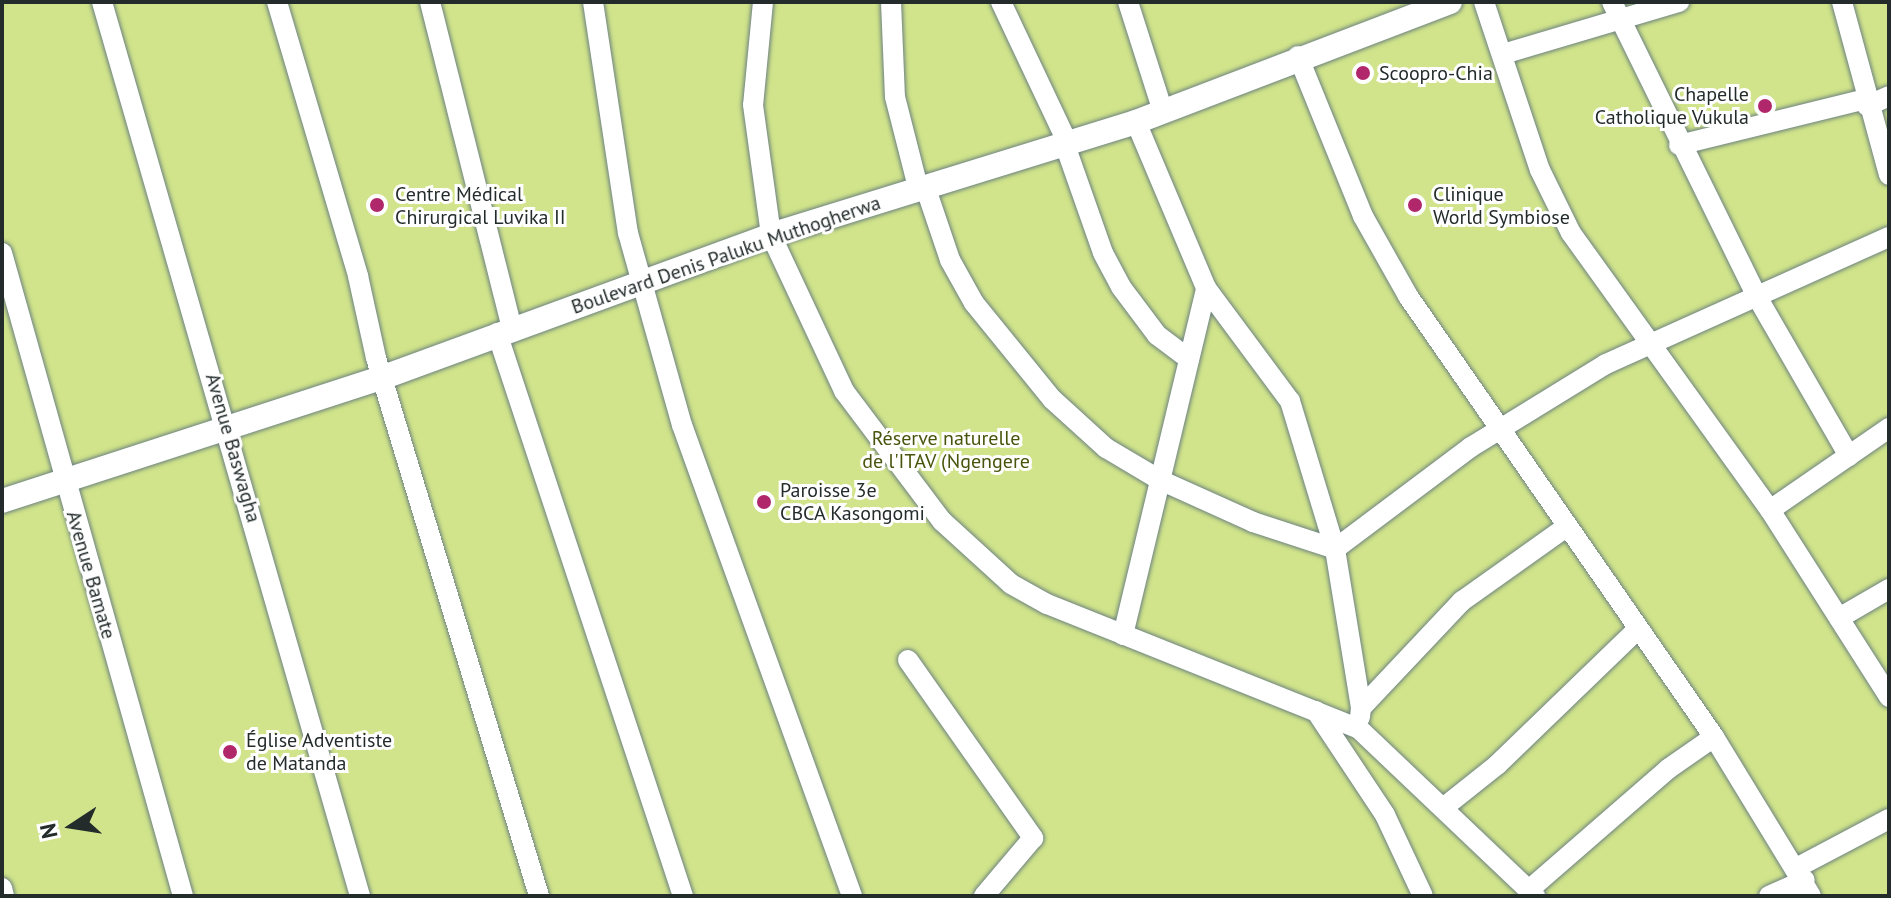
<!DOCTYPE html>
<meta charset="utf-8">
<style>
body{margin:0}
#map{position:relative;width:1891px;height:898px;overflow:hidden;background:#ecfffc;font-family:"PT Sans",sans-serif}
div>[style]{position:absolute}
.green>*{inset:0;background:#d1e48b;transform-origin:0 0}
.roads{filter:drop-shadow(0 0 2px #6d827f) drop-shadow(0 0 2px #6d827f)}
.minor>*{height:20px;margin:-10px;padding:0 10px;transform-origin:10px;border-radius:10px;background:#fff}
.tertiary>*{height:24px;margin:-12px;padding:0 12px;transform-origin:12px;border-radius:12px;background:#fff}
.dots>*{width:22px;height:22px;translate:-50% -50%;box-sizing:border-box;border:4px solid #fff;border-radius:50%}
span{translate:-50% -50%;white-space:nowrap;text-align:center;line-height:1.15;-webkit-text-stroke:6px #fff;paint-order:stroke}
.poi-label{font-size:20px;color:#232c2b}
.left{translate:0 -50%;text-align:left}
.right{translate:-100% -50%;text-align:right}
.street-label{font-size:20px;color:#232c2b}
.park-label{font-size:20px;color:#48540b}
.frame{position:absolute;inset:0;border:4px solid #232c2b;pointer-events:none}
.north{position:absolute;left:32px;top:786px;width:80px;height:80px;-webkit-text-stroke:6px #fff;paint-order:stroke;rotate:258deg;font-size:22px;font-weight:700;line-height:32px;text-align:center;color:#232c2b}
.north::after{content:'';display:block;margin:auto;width:28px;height:36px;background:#232c2b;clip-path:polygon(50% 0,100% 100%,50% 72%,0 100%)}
</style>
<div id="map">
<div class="green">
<i style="left:2px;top:2px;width:1887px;height:894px"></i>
</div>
<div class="roads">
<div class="minor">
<i style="left:102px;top:2px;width:930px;rotate:73.9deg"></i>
<i style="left:277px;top:2px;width:286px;rotate:73.5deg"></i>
<i style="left:358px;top:276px;width:84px;rotate:77.6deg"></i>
<i style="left:376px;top:358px;width:562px;rotate:73.14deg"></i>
<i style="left:430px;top:2px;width:336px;rotate:75.9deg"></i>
<i style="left:593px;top:2px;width:234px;rotate:81.4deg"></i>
<i style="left:628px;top:233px;width:199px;rotate:74.3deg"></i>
<i style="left:682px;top:425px;width:501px;rotate:70.15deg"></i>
<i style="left:763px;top:2px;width:103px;rotate:95.5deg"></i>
<i style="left:753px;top:105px;width:131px;rotate:82.1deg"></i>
<i style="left:771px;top:235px;width:172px;rotate:64.9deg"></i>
<i style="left:844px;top:391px;width:163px;rotate:53deg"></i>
<i style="left:942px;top:521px;width:93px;rotate:42.4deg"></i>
<i style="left:1011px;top:584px;width:41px;rotate:29.1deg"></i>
<i style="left:1047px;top:604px;width:336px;rotate:21.8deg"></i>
<i style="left:1359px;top:729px;width:243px;rotate:43.5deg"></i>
<i style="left:891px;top:2px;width:95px;rotate:87.6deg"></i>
<i style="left:895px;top:97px;width:97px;rotate:75.7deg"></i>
<i style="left:1001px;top:2px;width:157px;rotate:64.7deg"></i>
<i style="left:1128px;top:2px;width:115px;rotate:72.3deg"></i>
<i style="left:1484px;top:2px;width:177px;rotate:71.6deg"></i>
<i style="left:1540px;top:170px;width:70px;rotate:63.8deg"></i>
<i style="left:1571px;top:233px;width:341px;rotate:54.3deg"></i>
<i style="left:1770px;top:510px;width:222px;rotate:57.5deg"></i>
<i style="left:1612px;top:2px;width:326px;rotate:63.8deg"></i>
<i style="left:1756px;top:295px;width:186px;rotate:60deg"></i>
<i style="left:1842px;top:2px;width:179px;rotate:74.8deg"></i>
<i style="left:1503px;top:54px;width:184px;rotate:-16.5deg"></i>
<i style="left:1298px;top:56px;width:173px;rotate:67.9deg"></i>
<i style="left:1363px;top:216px;width:92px;rotate:60.6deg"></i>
<i style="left:1408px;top:296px;width:537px;rotate:55.24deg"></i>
<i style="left:1714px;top:737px;width:186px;rotate:58.6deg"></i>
<i style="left:1867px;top:106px;width:24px;rotate:-24deg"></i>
<i style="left:1136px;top:122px;width:180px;rotate:67.1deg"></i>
<i style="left:1206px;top:288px;width:141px;rotate:53.4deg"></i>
<i style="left:1290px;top:401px;width:155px;rotate:73.1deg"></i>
<i style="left:1335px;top:549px;width:161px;rotate:80.7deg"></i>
<i style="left:1065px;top:145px;width:114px;rotate:70.6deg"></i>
<i style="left:1103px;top:253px;width:38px;rotate:62deg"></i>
<i style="left:1121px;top:287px;width:60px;rotate:53.1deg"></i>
<i style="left:1157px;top:335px;width:40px;rotate:37deg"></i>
<i style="left:1679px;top:145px;width:193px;rotate:-13.8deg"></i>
<i style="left:926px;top:189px;width:75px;rotate:71.3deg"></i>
<i style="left:950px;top:260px;width:49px;rotate:60.8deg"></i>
<i style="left:974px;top:303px;width:124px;rotate:50.9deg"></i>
<i style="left:1052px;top:399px;width:73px;rotate:42.2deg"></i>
<i style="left:1106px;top:448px;width:63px;rotate:30.7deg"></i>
<i style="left:1160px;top:480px;width:102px;rotate:24.3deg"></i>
<i style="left:1253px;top:522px;width:86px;rotate:18.2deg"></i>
<i style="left:1335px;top:549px;width:170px;rotate:-36.9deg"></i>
<i style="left:1471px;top:447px;width:158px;rotate:-31.6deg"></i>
<i style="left:1606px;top:364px;width:310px;rotate:-24.2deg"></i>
<i style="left:2px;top:253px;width:668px;rotate:74.28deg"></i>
<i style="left:497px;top:333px;width:593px;rotate:71.72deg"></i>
<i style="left:1770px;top:510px;width:145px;rotate:-34.6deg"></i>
<i style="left:1839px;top:618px;width:58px;rotate:-30.1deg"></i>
<i style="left:1123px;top:635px;width:357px;rotate:-76.5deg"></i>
<i style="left:908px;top:660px;width:218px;rotate:54.9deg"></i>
<i style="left:1033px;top:838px;width:76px;rotate:130.2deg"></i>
<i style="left:1316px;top:711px;width:125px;rotate:56.4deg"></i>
<i style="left:1385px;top:815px;width:89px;rotate:64.9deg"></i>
<i style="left:1360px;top:717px;width:9px;rotate:-84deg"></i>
<i style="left:1361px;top:708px;width:147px;rotate:-46.7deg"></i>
<i style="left:1462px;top:601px;width:128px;rotate:-35.4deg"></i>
<i style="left:1443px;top:808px;width:69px;rotate:-38.5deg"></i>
<i style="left:1497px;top:765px;width:194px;rotate:-44deg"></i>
<i style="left:1798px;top:867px;width:103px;rotate:-27.8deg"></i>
<i style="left:2px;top:888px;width:8px;rotate:76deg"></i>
<i style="left:1530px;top:889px;width:183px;rotate:-41deg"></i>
<i style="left:1668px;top:769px;width:56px;rotate:-34.8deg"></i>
<i style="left:1769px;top:896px;width:39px;rotate:-24deg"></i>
</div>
<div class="tertiary">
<i style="left:2px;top:501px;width:402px;rotate:-18deg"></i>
<i style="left:384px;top:377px;width:412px;rotate:-20.1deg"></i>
<i style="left:771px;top:235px;width:382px;rotate:-17.2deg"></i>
<i style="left:1136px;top:122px;width:336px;rotate:-20.9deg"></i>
</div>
</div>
<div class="dots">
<i style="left:1363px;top:73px;background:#b0286b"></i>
<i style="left:1765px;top:106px;background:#b0286b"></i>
<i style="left:377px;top:205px;background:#b0286b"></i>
<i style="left:1415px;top:205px;background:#b0286b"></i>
<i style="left:764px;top:502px;background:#b0286b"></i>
<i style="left:230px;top:752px;background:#b0286b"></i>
</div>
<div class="poi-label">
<span class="left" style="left:1379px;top:73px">Scoopro-Chia</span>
<span class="right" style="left:1749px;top:106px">Chapelle<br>Catholique Vukula</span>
<span class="left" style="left:395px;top:206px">Centre Médical<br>Chirurgical Luvika II</span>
<span class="left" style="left:1433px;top:206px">Clinique<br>World Symbiose</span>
<span class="left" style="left:780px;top:502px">Paroisse 3e<br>CBCA Kasongomi</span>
<span class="left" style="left:246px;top:752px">Église Adventiste<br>de Matanda</span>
</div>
<div class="street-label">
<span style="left:726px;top:255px;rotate:-19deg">Boulevard Denis Paluku Muthogherwa</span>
<span style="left:233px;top:448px;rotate:74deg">Avenue Baswagha</span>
<span style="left:91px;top:575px;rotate:74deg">Avenue Bamate</span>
</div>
<div class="park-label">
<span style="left:946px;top:450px">Réserve naturelle<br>de l'ITAV (Ngengere</span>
</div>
<div class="frame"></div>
<div class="north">N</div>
</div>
